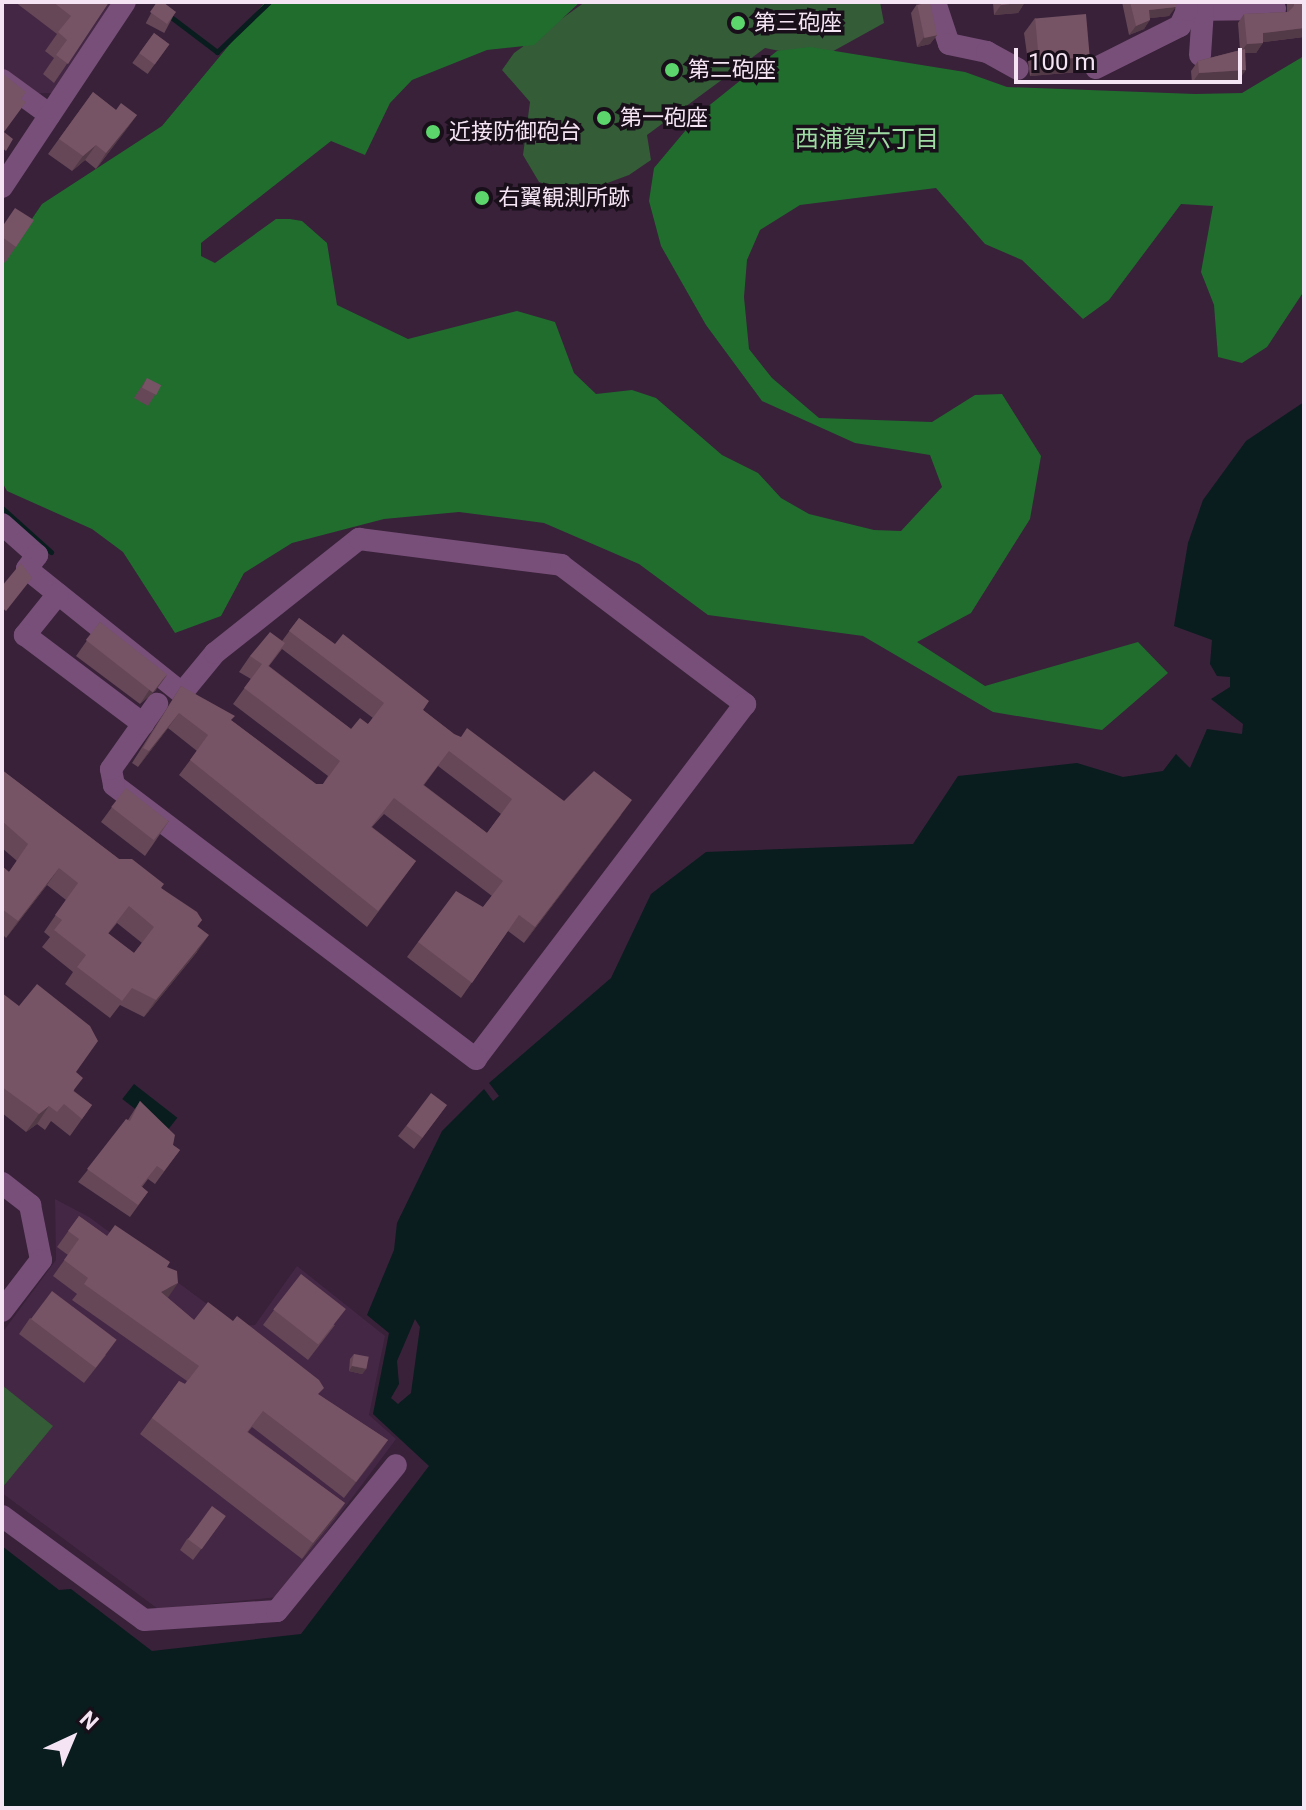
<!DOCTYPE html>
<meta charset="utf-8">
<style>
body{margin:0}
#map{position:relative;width:1306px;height:1810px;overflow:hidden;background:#382139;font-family:Roboto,"Noto Sans JP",sans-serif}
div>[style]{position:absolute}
.built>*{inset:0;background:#442744}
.green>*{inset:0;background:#335c37}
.forest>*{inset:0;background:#206d2e}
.water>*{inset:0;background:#091c1e;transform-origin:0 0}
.stream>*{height:5px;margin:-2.5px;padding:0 2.5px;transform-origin:2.5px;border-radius:2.5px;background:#091c1e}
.minor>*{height:22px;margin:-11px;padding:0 11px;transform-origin:11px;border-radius:11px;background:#784f79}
.wall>*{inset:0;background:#654757;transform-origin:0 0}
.shaded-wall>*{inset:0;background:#533a47}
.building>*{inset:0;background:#765365;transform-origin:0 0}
.dots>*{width:22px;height:22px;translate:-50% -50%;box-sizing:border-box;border:4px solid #190f1a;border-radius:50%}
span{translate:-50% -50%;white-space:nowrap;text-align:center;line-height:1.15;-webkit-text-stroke:7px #190f1a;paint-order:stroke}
.poi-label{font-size:22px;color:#f5e5f4}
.left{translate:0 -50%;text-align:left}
.neighbourhood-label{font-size:24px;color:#9fdca3}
.frame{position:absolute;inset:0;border:4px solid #f5e5f4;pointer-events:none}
.north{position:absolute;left:32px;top:1698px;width:80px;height:80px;-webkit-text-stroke:6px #190f1a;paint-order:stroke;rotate:44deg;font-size:22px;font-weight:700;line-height:32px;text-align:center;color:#f5e5f4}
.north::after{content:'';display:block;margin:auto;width:28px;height:36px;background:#f5e5f4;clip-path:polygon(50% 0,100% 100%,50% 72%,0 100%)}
.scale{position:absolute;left:1014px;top:48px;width:228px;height:36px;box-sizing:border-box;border:4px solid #f5e5f4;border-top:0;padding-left:10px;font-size:24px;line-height:28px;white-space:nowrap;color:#f5e5f4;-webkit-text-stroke:6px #190f1a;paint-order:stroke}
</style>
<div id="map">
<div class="built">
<i style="clip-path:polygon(2px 2px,112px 2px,54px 93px,34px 93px,2px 68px)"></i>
<i style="clip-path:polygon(55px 1199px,89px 1217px,237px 1326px,255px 1325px,297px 1266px,385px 1336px,369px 1415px,396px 1439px,278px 1597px,158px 1609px,2px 1493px,2px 1333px,56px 1260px)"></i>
</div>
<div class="green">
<i style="clip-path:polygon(585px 2px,880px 2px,884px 23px,819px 59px,765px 48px,647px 135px,651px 160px,629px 175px,594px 188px,557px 188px,539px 182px,523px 155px,530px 102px,502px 70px,514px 53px)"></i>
<i style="clip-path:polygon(2px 1385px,53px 1426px,2px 1488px)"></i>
</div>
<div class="forest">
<i style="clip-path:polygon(265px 2px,580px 2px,534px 45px,487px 50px,412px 80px,390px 103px,365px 155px,331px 141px,201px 243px,201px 256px,215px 263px,276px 219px,290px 219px,302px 221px,327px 243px,337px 305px,408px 339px,517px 311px,555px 322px,574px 373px,596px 394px,632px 390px,656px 398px,722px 455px,758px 473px,781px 498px,809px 514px,874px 530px,901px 531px,942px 487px,930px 455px,855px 443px,762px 401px,706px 325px,661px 246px,649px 201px,654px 168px,701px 112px,777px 51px,810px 47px,965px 72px,1007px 87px,1195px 94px,1242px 93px,1304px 56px,1304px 291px,1267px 347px,1242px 363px,1218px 357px,1214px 305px,1201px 272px,1213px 206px,1181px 204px,1109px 300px,1083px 319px,1022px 260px,985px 244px,936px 188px,800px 205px,760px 230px,747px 260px,744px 297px,749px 349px,772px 378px,819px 418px,932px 422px,975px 395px,1002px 394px,1041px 456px,1030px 519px,971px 613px,917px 642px,985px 686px,1138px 642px,1168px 673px,1102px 730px,993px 712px,863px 636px,708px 615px,639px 564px,544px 523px,459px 512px,384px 519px,292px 543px,244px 573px,221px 616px,175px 633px,123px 552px,92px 529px,7px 491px,2px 482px,2px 263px,42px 204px,162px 126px)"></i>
</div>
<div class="water">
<i style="clip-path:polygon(evenodd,1304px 402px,1304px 1808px,2px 1808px,2px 1546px,59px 1590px,71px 1589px,152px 1651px,301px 1634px,429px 1466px,373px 1414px,389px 1333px,367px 1315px,394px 1250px,397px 1223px,442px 1131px,484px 1089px,493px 1101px,499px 1096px,489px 1083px,611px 978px,651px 894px,706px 852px,913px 844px,958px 776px,1077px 763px,1123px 777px,1163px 771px,1176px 754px,1190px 768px,1207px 729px,1242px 734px,1243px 724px,1211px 699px,1230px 687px,1230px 677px,1217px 676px,1210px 664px,1212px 640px,1174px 626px,1188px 543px,1203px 500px,1246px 441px,1304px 402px,415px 1319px,420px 1327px,411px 1393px,398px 1404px,391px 1398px,399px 1384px,397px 1361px,415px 1319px)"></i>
<i style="left:134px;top:1084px;width:55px;height:19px;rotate:38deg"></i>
</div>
<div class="stream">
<i style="left:167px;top:14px;width:63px;rotate:37.2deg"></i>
<i style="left:217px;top:52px;width:72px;rotate:-43.9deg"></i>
<i style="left:2px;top:508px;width:66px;rotate:41.9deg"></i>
</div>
<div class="minor">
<i style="left:935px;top:2px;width:44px;rotate:71.6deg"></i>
<i style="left:949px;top:44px;width:39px;rotate:12deg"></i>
<i style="left:987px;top:52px;width:35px;rotate:29deg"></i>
<i style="left:1187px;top:10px;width:88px;rotate:-0.7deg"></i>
<i style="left:1200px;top:55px;width:45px;rotate:-86.2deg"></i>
<i style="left:1096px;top:68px;width:94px;rotate:-26.6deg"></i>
<i style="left:1180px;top:26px;width:17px;rotate:-66deg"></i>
<i style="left:1187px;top:10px;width:8px;rotate:-104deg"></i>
<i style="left:2px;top:80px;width:59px;rotate:36.1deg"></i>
<i style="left:2px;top:187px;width:222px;rotate:-56.4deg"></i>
<i style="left:2px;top:524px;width:47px;rotate:41.5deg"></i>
<i style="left:37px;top:555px;width:17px;rotate:126deg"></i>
<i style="left:27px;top:569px;width:198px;rotate:38.7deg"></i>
<i style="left:182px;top:693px;width:52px;rotate:-50.5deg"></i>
<i style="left:215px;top:653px;width:184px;rotate:-38.4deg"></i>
<i style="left:359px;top:539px;width:204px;rotate:7.3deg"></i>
<i style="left:561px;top:565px;width:231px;rotate:37.1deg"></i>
<i style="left:745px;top:704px;width:445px;rotate:127.2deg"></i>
<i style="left:476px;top:1059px;width:454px;rotate:-142.9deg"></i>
<i style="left:114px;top:785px;width:16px;rotate:-101deg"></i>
<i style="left:111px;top:769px;width:80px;rotate:-54.7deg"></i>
<i style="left:58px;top:594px;width:53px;rotate:128.8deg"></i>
<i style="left:25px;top:635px;width:148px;rotate:37deg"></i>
<i style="left:2px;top:1183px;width:36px;rotate:38deg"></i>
<i style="left:30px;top:1205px;width:56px;rotate:78.7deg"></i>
<i style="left:41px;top:1260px;width:64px;rotate:127.4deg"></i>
<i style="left:2px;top:1516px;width:176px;rotate:36.2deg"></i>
<i style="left:144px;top:1620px;width:133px;rotate:-3.9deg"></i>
<i style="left:277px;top:1611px;width:188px;rotate:-50.8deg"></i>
</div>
<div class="wall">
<i style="clip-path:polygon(15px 2px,109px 2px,54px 83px,43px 74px,54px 58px,45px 51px,57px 34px)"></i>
<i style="left:157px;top:2px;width:21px;height:24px;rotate:28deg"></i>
<i style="clip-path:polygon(950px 2px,1025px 2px,1018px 13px,994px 15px,993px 3px)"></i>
<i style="clip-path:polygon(1122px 2px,1177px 2px,1169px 16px,1150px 18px,1144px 29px,1129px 35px)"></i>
<i style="clip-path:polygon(1287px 2px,1304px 2px,1304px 37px,1263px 42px,1256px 53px,1245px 53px,1239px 80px,1192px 83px,1191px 71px,1198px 61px,1240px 50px,1238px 23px,1244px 14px,1287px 12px)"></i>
<i style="clip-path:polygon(917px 4px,937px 35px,930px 44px,917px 47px,911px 13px)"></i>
<i style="clip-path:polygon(1035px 18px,1090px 57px,1079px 72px,1030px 76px,1024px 33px)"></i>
<i style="left:154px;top:33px;width:19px;height:37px;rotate:36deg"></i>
<i style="clip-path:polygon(93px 92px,116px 110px,137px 115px,96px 169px,85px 160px,72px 171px,48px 154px)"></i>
<i style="clip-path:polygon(34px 220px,5px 263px,2px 260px,2px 226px)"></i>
<i style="clip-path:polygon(147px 378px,155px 395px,148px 406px,134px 398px)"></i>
<i style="clip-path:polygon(evenodd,299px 618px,423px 710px,454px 734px,564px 801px,621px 815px,524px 943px,508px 931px,461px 998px,407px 957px,418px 942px,483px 907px,492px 896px,384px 814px,372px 827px,416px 861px,367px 927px,179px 775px,197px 751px,168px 728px,138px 767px,132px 763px,181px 686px,232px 721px,316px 784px,323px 784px,328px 776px,233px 704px,251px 679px,239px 672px,250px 656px,282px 641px,299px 618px,282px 649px,373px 718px,368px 724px,351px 729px,269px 666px,282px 649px,299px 618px,438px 766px,501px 814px,487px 833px,424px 785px,438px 766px)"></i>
<i style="clip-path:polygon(100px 622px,156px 690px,140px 704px,76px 656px)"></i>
<i style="clip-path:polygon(evenodd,2px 770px,119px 859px,161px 888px,202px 920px,197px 927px,197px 952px,144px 1017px,120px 1005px,110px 1018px,65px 984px,73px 972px,42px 947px,50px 937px,44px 932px,66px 900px,47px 885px,6px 938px,2px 934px,2px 866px,9px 872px,17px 861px,2px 848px,2px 770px,117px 923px,142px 943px,134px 953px,108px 934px,117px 923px)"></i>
<i style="clip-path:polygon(112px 807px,169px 821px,145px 856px,101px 822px)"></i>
<i style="clip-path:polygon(2px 993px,76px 1072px,74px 1091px,92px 1105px,70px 1136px,51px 1121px,45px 1130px,37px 1124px,26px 1132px,2px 1113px)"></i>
<i style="clip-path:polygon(140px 1101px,173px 1145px,180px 1150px,155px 1184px,148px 1179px,142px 1187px,148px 1192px,130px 1217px,78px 1182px,128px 1120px)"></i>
<i style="clip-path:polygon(447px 1105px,414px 1149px,398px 1136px,406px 1126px)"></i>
<i style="clip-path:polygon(79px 1216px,107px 1236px,167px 1267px,168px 1298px,194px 1320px,319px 1395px,388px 1440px,344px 1498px,252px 1427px,248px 1432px,345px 1503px,334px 1519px,302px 1559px,140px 1434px,179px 1381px,185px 1384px,187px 1381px,72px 1300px,77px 1294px,53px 1276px,68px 1255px,57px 1247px)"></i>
<i style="clip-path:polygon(274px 1310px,335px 1325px,308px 1360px,263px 1325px)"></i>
<i style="clip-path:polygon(30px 1318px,106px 1355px,84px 1383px,19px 1334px)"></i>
<i style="clip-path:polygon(354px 1354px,366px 1369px,362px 1374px,349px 1371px,350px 1359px)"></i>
<i style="clip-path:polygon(226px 1516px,193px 1560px,180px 1550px,187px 1539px)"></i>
</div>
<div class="shaded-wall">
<i style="clip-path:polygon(951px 2px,993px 2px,950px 3px)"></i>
<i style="clip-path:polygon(1025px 2px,1018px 13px,994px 15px,1001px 5px)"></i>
<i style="clip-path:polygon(1176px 7px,1169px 16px,1143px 19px,1149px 10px)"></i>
<i style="clip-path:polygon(1150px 20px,1144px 29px,1129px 35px,1136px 26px)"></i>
<i style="clip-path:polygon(1304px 28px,1304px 37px,1256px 43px,1263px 33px)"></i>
<i style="clip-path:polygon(937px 35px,930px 44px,917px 47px,924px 37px)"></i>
<i style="clip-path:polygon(1263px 43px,1256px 53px,1240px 53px,1247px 44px)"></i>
<i style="clip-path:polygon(1090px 57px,1079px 72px,1030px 76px,1041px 60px)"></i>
<i style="clip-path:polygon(1246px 70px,1239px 80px,1192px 83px,1199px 73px)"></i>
<i style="clip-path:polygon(137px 115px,126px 130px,96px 169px,106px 153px)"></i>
<i style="clip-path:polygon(96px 145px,85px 160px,72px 171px,83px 156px)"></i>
<i style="clip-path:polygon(167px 675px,156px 690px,140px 704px,150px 689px)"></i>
<i style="clip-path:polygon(179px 713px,168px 728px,138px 767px,149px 751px)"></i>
<i style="clip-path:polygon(632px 800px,621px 815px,524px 943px,535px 927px)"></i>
<i style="clip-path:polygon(59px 868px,47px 885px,6px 938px,18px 921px)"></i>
<i style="clip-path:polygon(209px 935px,197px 952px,144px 1017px,156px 1000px)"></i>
<i style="clip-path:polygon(49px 1106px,37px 1124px,26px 1132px,39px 1114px)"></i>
<i style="clip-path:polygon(178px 1283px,167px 1299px,161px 1292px)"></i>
<i style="clip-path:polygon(352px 1366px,366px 1369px,362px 1374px,349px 1371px)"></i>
<i style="clip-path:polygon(388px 1440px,377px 1456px,344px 1498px,356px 1482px)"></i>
<i style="clip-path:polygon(345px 1503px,334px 1519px,302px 1559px,313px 1543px)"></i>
</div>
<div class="building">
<i style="clip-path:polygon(53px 2px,109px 2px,68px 64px,56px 55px,67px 40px,58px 32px,71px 16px)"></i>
<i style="clip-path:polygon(157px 2px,163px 2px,176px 12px,167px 24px,150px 12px)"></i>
<i style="left:930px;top:2px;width:34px;height:13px;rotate:78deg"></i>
<i style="clip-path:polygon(1001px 2px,1025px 2px,1001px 5px)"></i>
<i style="clip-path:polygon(1130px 2px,1177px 2px,1176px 7px,1149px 10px,1150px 20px,1136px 26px)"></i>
<i style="clip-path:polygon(1294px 2px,1304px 2px,1304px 28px,1263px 33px,1263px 43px,1247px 44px,1244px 14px,1288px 12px,1294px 6px)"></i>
<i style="left:1086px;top:14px;width:43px;height:51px;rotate:85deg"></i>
<i style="left:154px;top:33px;width:19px;height:25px;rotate:36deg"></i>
<i style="clip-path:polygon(1245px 49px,1246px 70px,1199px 73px,1198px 61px)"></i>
<i style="clip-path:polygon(2px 73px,26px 92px,21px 99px,26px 102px,4px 132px,13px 139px,6px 151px,2px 148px)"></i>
<i style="clip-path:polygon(93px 92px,116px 110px,121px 103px,137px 115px,106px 153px,96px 145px,83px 156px,59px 139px)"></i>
<i style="clip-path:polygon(15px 208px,34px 220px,16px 247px,2px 237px,2px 227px)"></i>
<i style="left:147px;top:378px;width:16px;height:11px;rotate:27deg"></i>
<i style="clip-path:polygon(21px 563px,32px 578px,6px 611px,2px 608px,2px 586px)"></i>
<i style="clip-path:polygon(evenodd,299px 618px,335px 644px,343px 634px,429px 701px,423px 710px,454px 734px,461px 737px,467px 728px,564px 801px,594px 771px,632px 800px,535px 927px,519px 915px,472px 983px,418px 942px,456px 891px,483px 907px,503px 881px,394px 798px,371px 827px,416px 861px,378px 911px,190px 760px,208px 735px,179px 713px,149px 751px,143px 748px,181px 686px,235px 716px,231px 720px,316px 784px,323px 784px,340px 761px,244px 688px,262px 664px,250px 656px,270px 632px,285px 643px,268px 666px,351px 729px,360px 718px,368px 724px,384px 703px,289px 631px,299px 618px,449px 751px,512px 799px,487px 833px,423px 785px,449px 751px)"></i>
<i style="left:100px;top:622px;width:85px;height:23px;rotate:38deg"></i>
<i style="clip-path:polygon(evenodd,2px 770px,119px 859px,132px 859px,164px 884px,161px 888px,197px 912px,202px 920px,197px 926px,209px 935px,156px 1000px,132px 988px,122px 1001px,77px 967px,86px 955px,54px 930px,62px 920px,55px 915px,78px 883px,59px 868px,18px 921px,2px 909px,2px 866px,9px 872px,28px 844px,2px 821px,2px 770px,129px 906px,154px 927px,134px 953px,108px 933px,129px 906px)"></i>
<i style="left:126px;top:788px;width:54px;height:24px;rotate:38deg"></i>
<i style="clip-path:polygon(37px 984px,90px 1026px,98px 1041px,76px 1072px,83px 1078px,73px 1091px,92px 1105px,82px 1119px,64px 1104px,57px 1112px,49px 1106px,39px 1114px,2px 1087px,2px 993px,19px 1006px)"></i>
<i style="left:431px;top:1093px;width:20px;height:41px;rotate:37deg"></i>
<i style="clip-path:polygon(140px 1101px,175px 1135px,173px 1145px,180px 1150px,164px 1171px,157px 1166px,141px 1186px,148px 1192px,138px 1205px,87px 1169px,126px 1119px,130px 1121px)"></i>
<i style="clip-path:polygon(79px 1216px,107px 1236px,115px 1225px,170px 1262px,167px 1267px,177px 1271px,178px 1283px,161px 1292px,194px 1320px,208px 1302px,233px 1321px,237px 1316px,319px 1380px,324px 1388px,318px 1394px,388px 1440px,356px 1482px,263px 1411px,247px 1432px,345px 1503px,313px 1543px,152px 1418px,179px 1381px,185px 1384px,199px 1366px,84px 1284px,88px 1278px,64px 1260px,79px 1239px,68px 1231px)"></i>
<i style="left:301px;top:1274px;width:57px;height:45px;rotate:38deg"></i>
<i style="left:52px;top:1291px;width:81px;height:35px;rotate:37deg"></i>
<i style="left:354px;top:1354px;width:15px;height:12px;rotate:11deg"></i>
<i style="left:212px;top:1506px;width:17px;height:41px;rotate:36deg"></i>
</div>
<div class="dots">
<i style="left:738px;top:23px;background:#5cd56d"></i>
<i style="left:672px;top:70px;background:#5cd56d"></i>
<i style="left:604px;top:118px;background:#5cd56d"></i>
<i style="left:433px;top:132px;background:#5cd56d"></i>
<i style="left:482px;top:198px;background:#5cd56d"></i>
</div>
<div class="poi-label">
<span class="left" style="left:754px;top:23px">第三砲座</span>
<span class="left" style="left:688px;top:70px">第二砲座</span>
<span class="left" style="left:620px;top:118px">第一砲座</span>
<span class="left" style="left:449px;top:132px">近接防御砲台</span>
<span class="left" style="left:498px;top:198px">右翼観測所跡</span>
</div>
<div class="neighbourhood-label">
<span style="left:867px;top:140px">西浦賀六丁目</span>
</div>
<div class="frame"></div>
<div class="north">N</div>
<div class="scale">100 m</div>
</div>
